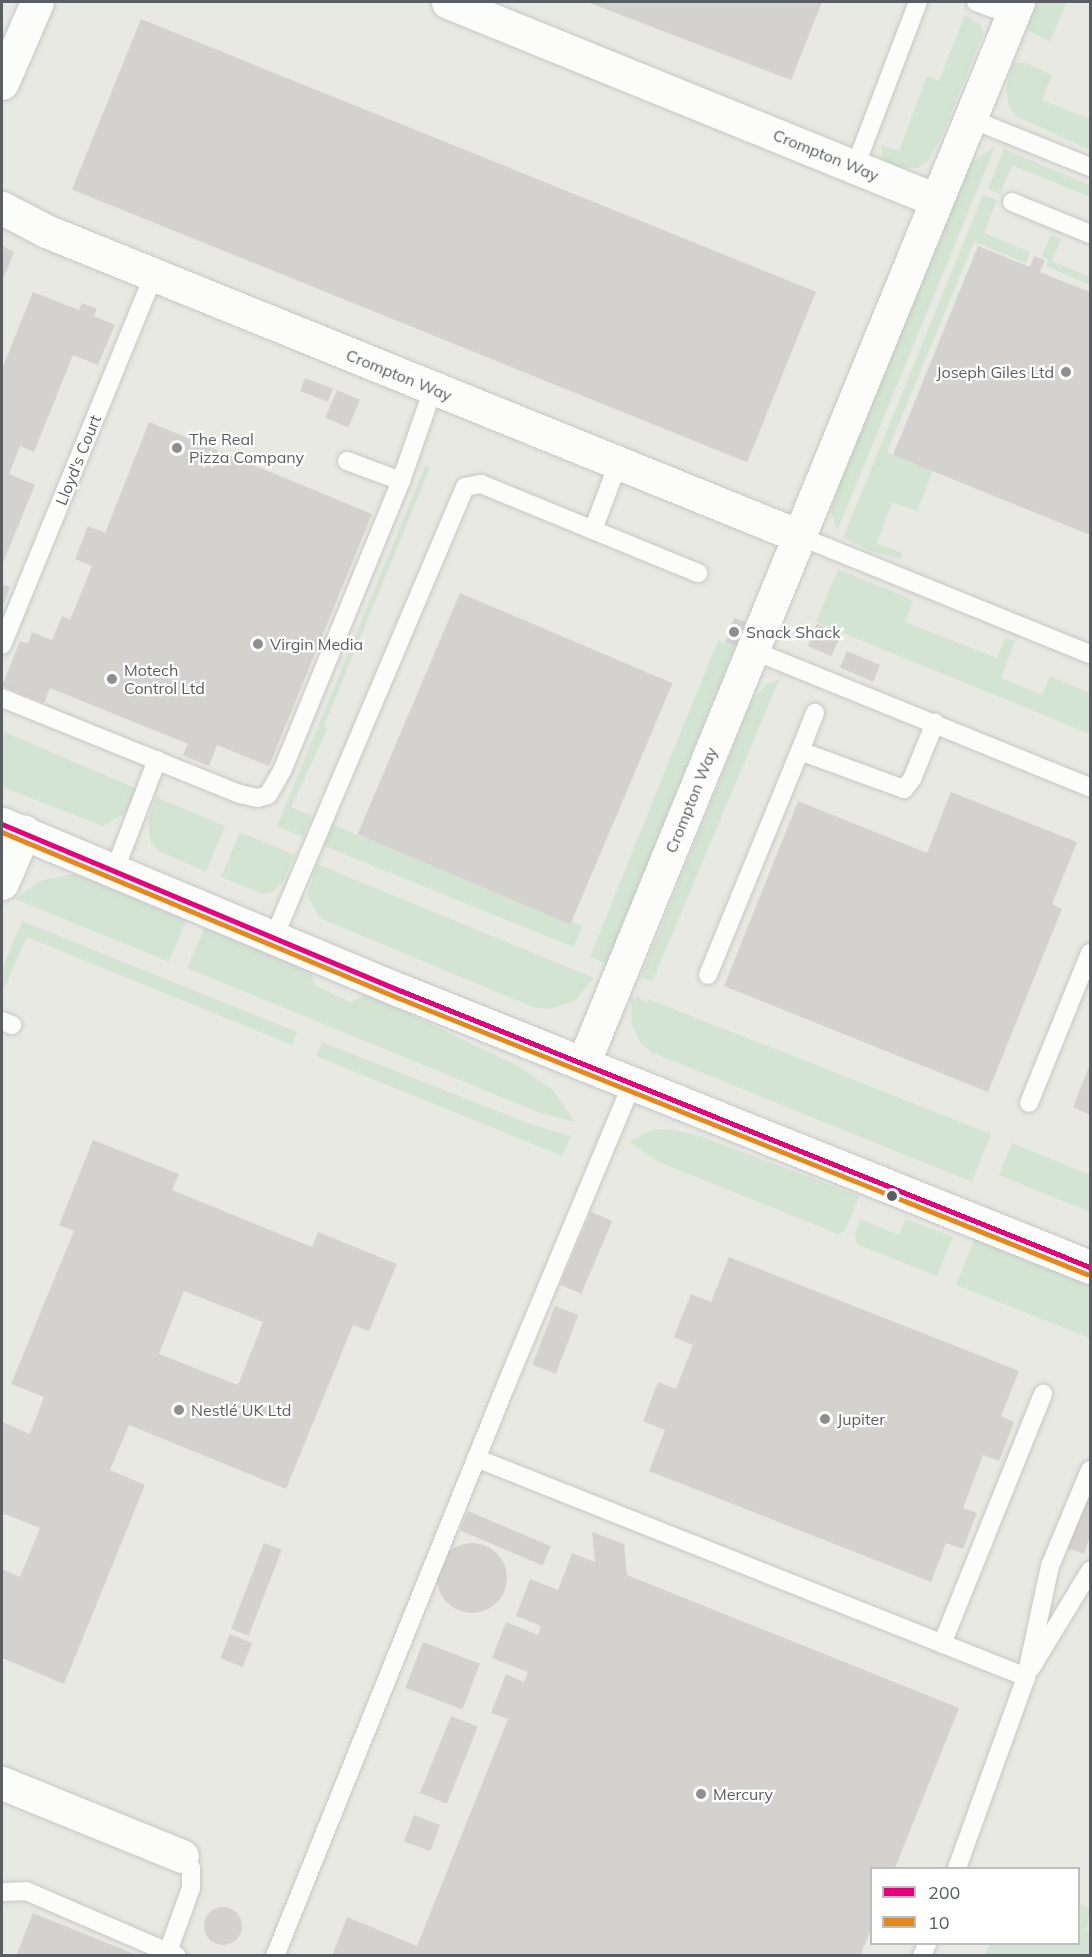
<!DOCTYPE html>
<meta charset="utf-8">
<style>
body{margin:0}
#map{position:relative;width:1092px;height:1957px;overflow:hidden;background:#e9e9e4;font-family:Mulish,sans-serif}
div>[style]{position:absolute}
.green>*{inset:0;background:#d3e4d2;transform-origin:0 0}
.building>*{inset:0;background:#d3d2cf;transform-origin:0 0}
.round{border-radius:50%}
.roads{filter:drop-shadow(0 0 2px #c6c7c6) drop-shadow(0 0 2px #c6c7c6)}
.lane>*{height:18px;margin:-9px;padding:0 9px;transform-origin:9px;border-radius:9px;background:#fcfcfb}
.street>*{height:33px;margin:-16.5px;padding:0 16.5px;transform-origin:16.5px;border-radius:16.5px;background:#fcfcfb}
.secondary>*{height:33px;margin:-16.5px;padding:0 16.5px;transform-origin:16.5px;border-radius:16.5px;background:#fcfcfb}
.bus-1>*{height:4.5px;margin:-2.25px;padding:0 2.25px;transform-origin:2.25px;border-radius:2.25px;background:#e5007d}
.bus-2>*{height:4.5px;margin:-2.25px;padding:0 2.25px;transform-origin:2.25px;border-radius:2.25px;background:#e2881e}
.dots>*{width:16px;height:16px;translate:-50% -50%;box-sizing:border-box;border:3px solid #fff;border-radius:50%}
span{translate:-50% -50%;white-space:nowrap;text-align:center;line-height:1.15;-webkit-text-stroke:4.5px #fff;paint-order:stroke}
.street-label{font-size:16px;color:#5a5d61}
.poi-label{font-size:16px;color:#5a5d61}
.right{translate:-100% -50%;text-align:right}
.left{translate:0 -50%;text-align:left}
.frame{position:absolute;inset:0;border:3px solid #5a5d61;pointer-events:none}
.legend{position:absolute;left:870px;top:1867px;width:210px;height:78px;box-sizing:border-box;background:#fff;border:2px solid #bdbec0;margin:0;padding:8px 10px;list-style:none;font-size:18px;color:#5a5d61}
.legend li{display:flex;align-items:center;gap:12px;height:30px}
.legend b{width:30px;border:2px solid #bdbec0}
</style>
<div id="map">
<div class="green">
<i style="clip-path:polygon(1035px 2px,1067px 2px,1050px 42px,1027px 30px)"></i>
<i style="clip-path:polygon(965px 14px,982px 26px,983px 34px,941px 138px,928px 161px,918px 168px,889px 166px,882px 155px,881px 145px,899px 151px,927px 76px,939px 81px)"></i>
<i style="clip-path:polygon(1013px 63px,1026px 63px,1052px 75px,1042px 100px,1090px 119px,1090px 150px,1016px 116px,1009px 107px,1006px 90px)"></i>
<i style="clip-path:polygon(995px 147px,837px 531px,831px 512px,834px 495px,970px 163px)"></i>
<i style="clip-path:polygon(1004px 149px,1090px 185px,1090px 197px,1012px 165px,1000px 194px,988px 189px)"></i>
<i style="clip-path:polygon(983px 195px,997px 200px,984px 233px,1030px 252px,1026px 263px,974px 242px,887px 452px,933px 471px,917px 511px,892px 502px,877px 543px,902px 553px,900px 559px,873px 552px,843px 538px)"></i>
<i style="clip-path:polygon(1051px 235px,1061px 239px,1052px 261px,1090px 277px,1090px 285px,1046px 266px,1048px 259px,1042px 256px)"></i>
<i style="clip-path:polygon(425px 466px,430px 468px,324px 726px,328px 728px,291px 807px,312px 816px,303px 837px,277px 826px)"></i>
<i style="clip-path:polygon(838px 569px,913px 600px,905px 622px,997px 658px,1005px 638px,1015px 641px,1001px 678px,1042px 695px,1050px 676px,1090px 693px,1090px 734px,816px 622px)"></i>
<i style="left:718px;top:640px;width:18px;height:342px;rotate:22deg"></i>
<i style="clip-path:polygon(779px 680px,652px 982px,641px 977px,751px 703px,766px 684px)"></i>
<i style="clip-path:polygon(2px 731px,137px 789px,124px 814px,103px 826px,2px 787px)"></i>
<i style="clip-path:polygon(156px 797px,225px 826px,206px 872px,159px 851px,151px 842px,148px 820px)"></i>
<i style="left:333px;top:825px;width:269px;height:23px;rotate:22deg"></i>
<i style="clip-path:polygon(240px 832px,295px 855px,283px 882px,274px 891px,263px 894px,221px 877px)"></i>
<i style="clip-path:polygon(317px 864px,594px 978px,575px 1001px,549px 1009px,533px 1007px,320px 918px,307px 896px)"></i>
<i style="clip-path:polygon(71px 874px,86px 876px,188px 916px,169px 962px,15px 899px,39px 881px)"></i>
<i style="clip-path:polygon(22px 921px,297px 1032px,292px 1045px,27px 937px,2px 993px,2px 969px)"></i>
<i style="clip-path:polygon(206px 925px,309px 964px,315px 985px,350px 1002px,368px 994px,518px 1066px,553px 1090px,575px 1122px,543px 1114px,187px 968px)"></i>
<i style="clip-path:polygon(637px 995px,646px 1003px,648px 999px,991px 1134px,972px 1182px,651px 1052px,640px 1042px,632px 1025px,631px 998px,635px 999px)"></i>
<i style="clip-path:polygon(322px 1042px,533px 1125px,571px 1136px,562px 1156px,316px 1056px)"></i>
<i style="clip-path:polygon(652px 1130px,670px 1129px,700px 1136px,859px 1196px,845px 1231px,838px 1234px,659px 1162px,629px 1142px)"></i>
<i style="clip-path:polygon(1012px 1143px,1090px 1175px,1090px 1212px,999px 1175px)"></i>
<i style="clip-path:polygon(860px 1219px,899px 1235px,906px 1219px,953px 1237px,937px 1276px,857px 1244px,855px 1234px)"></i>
<i style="clip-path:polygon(975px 1238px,1090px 1284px,1090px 1338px,956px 1285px)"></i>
<i style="clip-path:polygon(1079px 1904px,1090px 1908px,1087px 1931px,1090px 1932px,1090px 1955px,985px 1955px,990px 1944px,1078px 1944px)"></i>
</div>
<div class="building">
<i style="clip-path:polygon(587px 2px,822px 2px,791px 80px)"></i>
<i style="left:141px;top:19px;width:728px;height:184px;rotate:22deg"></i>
<i style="clip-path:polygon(2px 246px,14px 252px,2px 282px)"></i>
<i style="clip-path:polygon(978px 246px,1030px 267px,1034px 256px,1045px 260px,1040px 272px,1090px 292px,1090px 535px,893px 455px)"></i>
<i style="clip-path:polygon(33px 292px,79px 310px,82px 303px,97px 309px,94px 316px,115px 325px,98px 365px,73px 355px,34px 452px,20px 446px,9px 474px,35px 485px,2px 565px,2px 369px)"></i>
<i style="left:305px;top:378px;width:30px;height:14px;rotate:21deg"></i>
<i style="left:337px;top:390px;width:25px;height:30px;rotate:23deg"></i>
<i style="clip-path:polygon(149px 422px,372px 514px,269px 766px,217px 745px,209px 766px,183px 755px,188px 744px,50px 688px,44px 703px,2px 686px,20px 641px,28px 643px,32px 632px,52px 640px,62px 616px,70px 620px,92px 566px,75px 559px,88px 526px,105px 533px)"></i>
<i style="clip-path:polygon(2px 584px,10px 587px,2px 608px)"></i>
<i style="left:460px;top:593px;width:231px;height:262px;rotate:23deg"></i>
<i style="left:734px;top:618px;width:12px;height:26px;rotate:20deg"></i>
<i style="left:817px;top:624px;width:26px;height:24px;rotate:23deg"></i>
<i style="left:847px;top:651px;width:36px;height:18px;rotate:23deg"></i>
<i style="clip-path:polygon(951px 792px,1077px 842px,1052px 904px,1062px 909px,988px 1092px,724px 986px,798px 801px,927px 853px)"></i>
<i style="clip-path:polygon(1090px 1064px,1090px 1115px,1073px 1107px)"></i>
<i style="clip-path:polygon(evenodd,93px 1140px,179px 1174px,172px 1190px,312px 1247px,318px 1232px,397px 1264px,369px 1331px,353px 1325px,286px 1489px,129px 1425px,110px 1470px,145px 1485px,64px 1684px,2px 1658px,2px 1569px,20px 1577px,40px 1528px,2px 1513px,2px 1422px,30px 1434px,44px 1397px,11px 1384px,74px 1231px,59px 1225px,93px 1140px,184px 1291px,263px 1322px,238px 1385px,159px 1354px,184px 1291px)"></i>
<i style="left:591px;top:1212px;width:23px;height:79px;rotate:23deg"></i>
<i style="clip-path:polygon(729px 1257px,1019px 1371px,1001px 1416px,1014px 1422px,999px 1461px,983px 1455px,963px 1508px,977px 1513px,963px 1549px,946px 1543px,931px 1582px,649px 1471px,665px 1430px,643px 1421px,658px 1382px,676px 1389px,693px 1345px,674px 1337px,691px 1294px,711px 1302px)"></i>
<i style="left:555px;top:1306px;width:25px;height:63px;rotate:21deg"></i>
<i style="clip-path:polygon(1090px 1485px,1090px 1536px,1084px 1554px,1067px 1548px)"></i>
<i style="left:468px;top:1511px;width:90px;height:21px;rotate:23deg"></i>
<i style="clip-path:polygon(592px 1532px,624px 1544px,627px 1575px,959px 1708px,895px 1868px,872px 1868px,872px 1927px,860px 1956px,332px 1956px,347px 1917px,417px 1946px,508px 1719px,491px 1713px,506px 1674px,524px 1682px,528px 1672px,492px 1658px,506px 1622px,538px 1635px,541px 1626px,516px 1616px,530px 1579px,558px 1590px,572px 1553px,595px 1562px)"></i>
<i style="left:264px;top:1543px;width:19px;height:92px;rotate:21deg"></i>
<i class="round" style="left:437px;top:1543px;width:70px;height:70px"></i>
<i style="left:230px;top:1634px;width:24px;height:26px;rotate:22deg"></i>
<i style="left:423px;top:1642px;width:61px;height:49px;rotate:21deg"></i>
<i style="left:451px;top:1716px;width:29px;height:83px;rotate:22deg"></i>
<i style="left:414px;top:1815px;width:28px;height:28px;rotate:21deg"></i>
<i class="round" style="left:204px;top:1907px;width:38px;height:38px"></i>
<i style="clip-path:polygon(33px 1913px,137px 1955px,137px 1956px,16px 1956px)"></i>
</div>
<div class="roads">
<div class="lane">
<i style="left:976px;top:2px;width:38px;rotate:20deg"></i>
<i style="left:971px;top:119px;width:128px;rotate:22deg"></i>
<i style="left:855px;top:167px;width:177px;rotate:-69.1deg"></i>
<i style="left:1012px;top:202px;width:84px;rotate:22.3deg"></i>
<i style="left:347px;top:461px;width:58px;rotate:20.3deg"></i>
<i style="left:401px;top:481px;width:97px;rotate:-70.8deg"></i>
<i style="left:593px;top:530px;width:71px;rotate:-69.3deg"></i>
<i style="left:799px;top:536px;width:314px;rotate:22.1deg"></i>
<i style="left:2px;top:645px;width:400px;rotate:-67.7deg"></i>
<i style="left:752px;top:650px;width:365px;rotate:22.1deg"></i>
<i style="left:2px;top:698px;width:257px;rotate:22deg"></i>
<i style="left:240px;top:794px;width:18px;rotate:13deg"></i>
<i style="left:258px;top:798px;width:10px;rotate:-17deg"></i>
<i style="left:268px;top:795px;width:28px;rotate:-60deg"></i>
<i style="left:282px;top:771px;width:313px;rotate:-67.7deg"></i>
<i style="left:800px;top:751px;width:41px;rotate:-68.5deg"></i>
<i style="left:114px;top:872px;width:120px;rotate:-69deg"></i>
<i style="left:274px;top:937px;width:489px;rotate:-67deg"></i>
<i style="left:465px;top:487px;width:16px;rotate:-11deg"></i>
<i style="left:481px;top:484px;width:235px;rotate:22.3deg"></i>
<i style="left:708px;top:975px;width:242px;rotate:-67.7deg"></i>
<i style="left:800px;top:751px;width:111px;rotate:20.1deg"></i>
<i style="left:904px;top:789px;width:13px;rotate:-51deg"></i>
<i style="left:912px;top:779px;width:61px;rotate:-67.7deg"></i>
<i style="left:2px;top:1021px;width:11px;rotate:22deg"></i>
<i style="left:1029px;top:1103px;width:162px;rotate:-67.9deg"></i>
<i style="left:476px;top:1458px;width:592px;rotate:21.71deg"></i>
<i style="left:942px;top:1644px;width:270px;rotate:-68deg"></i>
<i style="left:1031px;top:1668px;width:114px;rotate:-58.7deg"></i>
<i style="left:957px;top:1868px;width:203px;rotate:-70.1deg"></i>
<i style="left:1026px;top:1677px;width:114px;rotate:-77.8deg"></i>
<i style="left:1050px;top:1566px;width:104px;rotate:-67.4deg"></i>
<i style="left:2px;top:1892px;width:24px;rotate:-2deg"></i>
<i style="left:26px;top:1891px;width:164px;rotate:23.3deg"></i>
<i style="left:169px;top:1949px;width:65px;rotate:-70.2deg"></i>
<i style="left:191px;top:1888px;width:20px;rotate:-90deg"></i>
<i style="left:191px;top:1868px;width:15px;rotate:-127deg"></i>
<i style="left:275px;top:1956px;width:616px;rotate:-67.97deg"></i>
<i style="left:506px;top:1385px;width:326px;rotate:-67.3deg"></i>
<i style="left:922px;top:1956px;width:13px;rotate:-67deg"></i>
</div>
<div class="street">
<i style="left:448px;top:2px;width:527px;rotate:22.08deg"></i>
<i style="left:2px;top:83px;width:88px;rotate:-66.6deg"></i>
<i style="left:2px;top:208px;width:50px;rotate:27.6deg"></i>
<i style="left:46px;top:231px;width:812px;rotate:22.05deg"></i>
<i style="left:2px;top:883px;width:56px;rotate:-66.7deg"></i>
<i style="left:583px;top:1064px;width:1148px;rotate:-67.73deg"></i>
<i style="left:2px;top:1783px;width:194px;rotate:22.1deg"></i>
</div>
<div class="secondary">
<i style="left:2px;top:824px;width:433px;rotate:22.7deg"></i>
<i style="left:402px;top:991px;width:741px;rotate:21.86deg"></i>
</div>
</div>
<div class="bus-1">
<i style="left:2px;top:824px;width:433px;rotate:22.7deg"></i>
<i style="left:402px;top:991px;width:741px;rotate:21.86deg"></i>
</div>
<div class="bus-2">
<i style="left:2px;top:832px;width:430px;rotate:22.7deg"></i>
<i style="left:399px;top:998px;width:741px;rotate:21.86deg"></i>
</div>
<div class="dots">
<i style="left:1066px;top:372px;background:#8c8e8f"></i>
<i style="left:177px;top:448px;background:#8c8e8f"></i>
<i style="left:734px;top:632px;background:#8c8e8f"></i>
<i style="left:258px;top:644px;background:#8c8e8f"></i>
<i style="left:112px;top:679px;background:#8c8e8f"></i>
<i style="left:892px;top:1196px;background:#5a5d61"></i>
<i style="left:179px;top:1410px;background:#8c8e8f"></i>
<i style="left:825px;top:1419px;background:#8c8e8f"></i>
<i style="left:701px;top:1794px;background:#8c8e8f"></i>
</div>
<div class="street-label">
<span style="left:826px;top:155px;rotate:22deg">Crompton Way</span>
<span style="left:399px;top:375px;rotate:22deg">Crompton Way</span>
<span style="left:78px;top:460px;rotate:-68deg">Lloyd's Court</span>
<span style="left:691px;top:800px;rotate:-68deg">Crompton Way</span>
</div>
<div class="poi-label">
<span class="right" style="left:1054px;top:372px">Joseph Giles Ltd</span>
<span class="left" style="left:189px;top:448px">The Real<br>Pizza Company</span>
<span class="left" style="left:746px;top:632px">Snack Shack</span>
<span class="left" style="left:270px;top:644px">Virgin Media</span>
<span class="left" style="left:124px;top:679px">Motech<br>Control Ltd</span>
<span class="left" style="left:191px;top:1410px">Nestlé UK Ltd</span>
<span class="left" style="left:837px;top:1419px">Jupiter</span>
<span class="left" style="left:713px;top:1794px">Mercury</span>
</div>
<div class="frame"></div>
<ul class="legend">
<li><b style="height:8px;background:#e5007d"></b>200</li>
<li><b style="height:8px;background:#e2881e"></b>10</li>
</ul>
</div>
